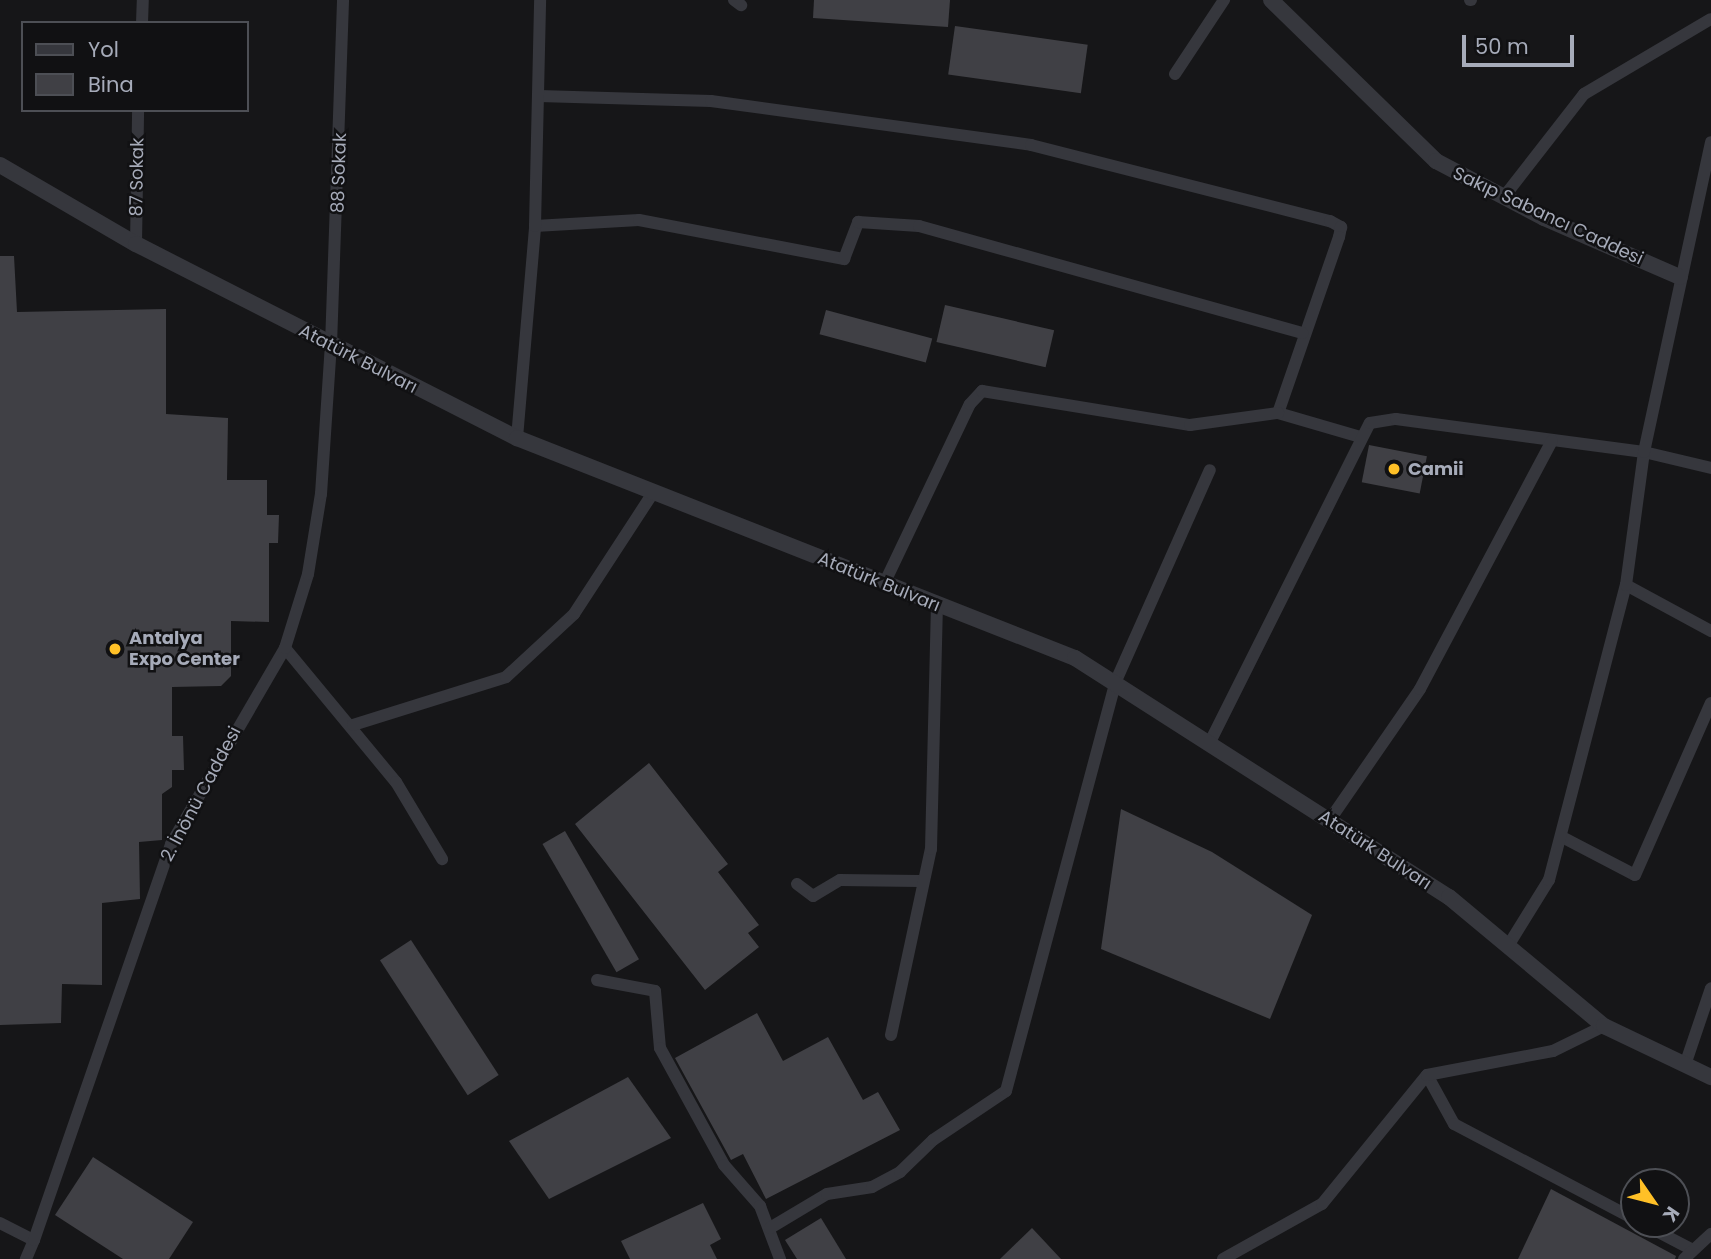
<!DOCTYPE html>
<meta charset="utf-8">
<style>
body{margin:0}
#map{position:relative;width:1711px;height:1259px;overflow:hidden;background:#161618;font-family:Poppins,sans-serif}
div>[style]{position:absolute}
.building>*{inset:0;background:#404045;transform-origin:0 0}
.minor>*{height:12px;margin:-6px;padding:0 6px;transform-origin:6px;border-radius:6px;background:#36373d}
.tertiary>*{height:16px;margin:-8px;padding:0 8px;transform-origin:8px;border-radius:8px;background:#36373d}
.dots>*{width:19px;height:19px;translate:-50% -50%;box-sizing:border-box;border:4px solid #111113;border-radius:50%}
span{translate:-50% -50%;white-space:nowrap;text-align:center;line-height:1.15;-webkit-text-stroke:5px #111113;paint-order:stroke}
.street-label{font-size:18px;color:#a6abb9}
.poi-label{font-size:18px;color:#a6abb9;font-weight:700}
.left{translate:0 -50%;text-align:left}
.legend{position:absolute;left:21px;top:21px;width:228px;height:91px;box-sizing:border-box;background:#111113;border:2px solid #4d4f55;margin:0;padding:9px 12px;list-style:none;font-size:21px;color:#a6abb9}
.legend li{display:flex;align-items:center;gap:14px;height:35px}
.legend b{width:35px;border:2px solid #4d4f55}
.north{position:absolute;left:1620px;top:1168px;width:70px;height:70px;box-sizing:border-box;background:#111113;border:2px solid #4d4f55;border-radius:50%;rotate:125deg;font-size:19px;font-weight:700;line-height:28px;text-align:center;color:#a6abb9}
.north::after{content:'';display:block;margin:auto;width:24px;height:32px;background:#ffc027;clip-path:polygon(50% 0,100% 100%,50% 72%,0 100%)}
.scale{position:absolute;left:1462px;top:35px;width:112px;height:32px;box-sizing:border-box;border:4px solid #a6abb9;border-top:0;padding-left:9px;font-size:21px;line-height:24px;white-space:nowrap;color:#a6abb9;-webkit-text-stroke:5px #111113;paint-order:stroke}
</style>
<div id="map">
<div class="building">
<i style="clip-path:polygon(814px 0,950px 0,948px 27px,813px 18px)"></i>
<i style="left:955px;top:26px;width:134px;height:49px;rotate:8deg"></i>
<i style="clip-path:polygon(0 256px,14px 256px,17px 312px,166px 309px,166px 414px,228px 418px,227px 480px,267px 480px,267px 515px,279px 515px,278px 543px,269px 543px,269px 622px,231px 621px,231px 676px,221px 686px,172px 687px,172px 736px,183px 736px,184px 770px,172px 770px,172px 787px,162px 794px,162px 840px,139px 842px,140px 899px,102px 903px,102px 985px,62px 984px,61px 1023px,0 1025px)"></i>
<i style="left:945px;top:305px;width:112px;height:38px;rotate:13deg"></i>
<i style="left:826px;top:310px;width:110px;height:25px;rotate:15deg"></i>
<i style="left:1369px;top:445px;width:59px;height:38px;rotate:11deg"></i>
<i style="clip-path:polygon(649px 763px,728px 864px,718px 872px,759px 925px,748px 933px,759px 947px,705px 990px,575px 824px)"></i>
<i style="clip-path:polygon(1121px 809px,1212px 852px,1312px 915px,1270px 1019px,1101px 949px)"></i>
<i style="left:565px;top:831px;width:148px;height:26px;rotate:60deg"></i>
<i style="left:411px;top:940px;width:161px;height:37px;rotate:57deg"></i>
<i style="clip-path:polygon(757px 1013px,783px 1061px,828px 1037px,863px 1100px,878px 1092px,900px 1130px,766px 1199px,743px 1154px,731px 1160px,675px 1058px)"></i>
<i style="clip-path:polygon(628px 1077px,671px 1138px,549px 1199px,509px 1141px)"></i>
<i style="clip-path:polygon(93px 1157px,193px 1222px,169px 1259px,123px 1259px,55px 1215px)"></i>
<i style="clip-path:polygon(1551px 1189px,1676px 1256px,1675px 1259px,1518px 1259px)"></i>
<i style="clip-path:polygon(703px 1203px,721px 1239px,710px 1245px,717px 1259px,630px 1259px,621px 1241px)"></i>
<i style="clip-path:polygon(821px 1218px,846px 1259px,797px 1259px,785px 1240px)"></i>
<i style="clip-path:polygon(1032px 1228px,1061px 1259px,1000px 1259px)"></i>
</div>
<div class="minor">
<i style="left:734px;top:0;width:9px;rotate:36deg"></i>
<i style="left:1470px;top:0;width:1px"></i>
<i style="left:142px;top:23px;width:23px;rotate:-88deg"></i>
<i style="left:1175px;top:74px;width:89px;rotate:-56.5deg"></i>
<i style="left:539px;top:96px;width:172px;rotate:1.7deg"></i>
<i style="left:711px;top:101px;width:323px;rotate:7.8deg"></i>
<i style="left:1031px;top:145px;width:309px;rotate:14.3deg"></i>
<i style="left:1330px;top:221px;width:13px;rotate:29deg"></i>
<i style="left:1341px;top:227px;width:10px;rotate:101deg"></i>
<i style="left:1339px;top:237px;width:186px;rotate:109.1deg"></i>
<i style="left:1278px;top:413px;width:85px;rotate:16.3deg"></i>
<i style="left:1503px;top:198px;width:132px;rotate:-52.1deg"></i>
<i style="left:1584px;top:94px;width:147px;rotate:-30.6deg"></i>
<i style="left:535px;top:226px;width:104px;rotate:-3.3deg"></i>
<i style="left:639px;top:220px;width:209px;rotate:10.8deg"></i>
<i style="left:844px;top:259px;width:40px;rotate:-69deg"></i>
<i style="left:858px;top:222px;width:61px;rotate:3.8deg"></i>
<i style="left:919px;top:226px;width:398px;rotate:15.6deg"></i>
<i style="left:136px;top:244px;width:134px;rotate:-89.1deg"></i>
<i style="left:517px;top:438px;width:213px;rotate:-85.1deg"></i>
<i style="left:535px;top:226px;width:226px;rotate:-88.7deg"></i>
<i style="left:884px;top:584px;width:199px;rotate:-64.5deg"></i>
<i style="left:970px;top:404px;width:18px;rotate:-47deg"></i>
<i style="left:982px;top:391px;width:211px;rotate:9.3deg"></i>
<i style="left:1190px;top:425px;width:89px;rotate:-7.8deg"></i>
<i style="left:1626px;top:585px;width:97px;rotate:28.4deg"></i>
<i style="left:285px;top:648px;width:174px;rotate:50.4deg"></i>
<i style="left:396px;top:782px;width:90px;rotate:59.1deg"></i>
<i style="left:353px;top:725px;width:160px;rotate:-17.4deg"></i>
<i style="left:506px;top:677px;width:93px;rotate:-42.8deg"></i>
<i style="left:574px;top:614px;width:141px;rotate:-56.9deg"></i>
<i style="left:1209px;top:744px;width:359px;rotate:-63.4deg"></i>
<i style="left:1370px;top:423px;width:26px;rotate:-9deg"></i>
<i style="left:1396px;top:419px;width:250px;rotate:7.6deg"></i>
<i style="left:1644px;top:452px;width:69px;rotate:13.4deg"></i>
<i style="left:1329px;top:821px;width:160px;rotate:-55.4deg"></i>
<i style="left:1420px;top:689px;width:281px;rotate:-62deg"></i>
<i style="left:1562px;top:837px;width:82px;rotate:27.5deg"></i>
<i style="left:1635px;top:875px;width:188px;rotate:-66.2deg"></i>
<i style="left:797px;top:884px;width:20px;rotate:37deg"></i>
<i style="left:813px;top:896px;width:31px;rotate:-31deg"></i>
<i style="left:840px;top:880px;width:79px;rotate:0.7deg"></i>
<i style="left:1508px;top:946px;width:78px;rotate:-58.2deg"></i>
<i style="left:1549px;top:880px;width:305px;rotate:-75.4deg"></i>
<i style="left:1626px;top:585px;width:134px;rotate:-82.3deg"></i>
<i style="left:1644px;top:452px;width:317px;rotate:-77.8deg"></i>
<i style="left:597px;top:980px;width:59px;rotate:10.7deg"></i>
<i style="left:655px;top:991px;width:57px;rotate:85deg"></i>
<i style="left:660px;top:1048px;width:133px;rotate:61.3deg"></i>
<i style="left:724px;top:1165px;width:55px;rotate:48.7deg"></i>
<i style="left:760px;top:1206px;width:57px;rotate:69.3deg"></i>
<i style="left:891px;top:1035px;width:190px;rotate:-77.9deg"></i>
<i style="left:931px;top:849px;width:244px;rotate:-88.6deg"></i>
<i style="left:1685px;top:1065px;width:81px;rotate:-71.3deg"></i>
<i style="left:1427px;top:1075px;width:56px;rotate:61.1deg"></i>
<i style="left:1454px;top:1124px;width:204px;rotate:27.8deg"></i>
<i style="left:0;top:1223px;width:38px;rotate:27deg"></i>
<i style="left:34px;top:1240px;width:21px;rotate:113deg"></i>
<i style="left:1643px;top:1224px;width:56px;rotate:27.5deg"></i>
<i style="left:770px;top:1228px;width:66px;rotate:-30.8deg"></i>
<i style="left:827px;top:1194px;width:46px;rotate:-8.8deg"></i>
<i style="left:872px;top:1187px;width:32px;rotate:-28deg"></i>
<i style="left:900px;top:1172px;width:46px;rotate:-44.1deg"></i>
<i style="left:933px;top:1140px;width:88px;rotate:-33.9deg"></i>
<i style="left:1006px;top:1091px;width:422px;rotate:-75deg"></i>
<i style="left:1115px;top:683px;width:233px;rotate:-66deg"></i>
<i style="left:34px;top:1240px;width:419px;rotate:-70.9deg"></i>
<i style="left:171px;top:844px;width:227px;rotate:-59.8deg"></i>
<i style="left:285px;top:648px;width:77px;rotate:-72.7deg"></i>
<i style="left:308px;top:574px;width:81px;rotate:-80.8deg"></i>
<i style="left:321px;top:494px;width:149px;rotate:-86.2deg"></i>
<i style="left:331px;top:345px;width:345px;rotate:-88deg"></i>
<i style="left:1223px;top:1259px;width:113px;rotate:-29.1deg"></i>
<i style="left:1322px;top:1204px;width:166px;rotate:-50.9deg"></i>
<i style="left:1427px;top:1075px;width:128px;rotate:-10.8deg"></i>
<i style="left:1553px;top:1051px;width:57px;rotate:-26.1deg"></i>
<i style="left:1684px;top:1259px;width:37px;rotate:-43deg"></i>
</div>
<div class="tertiary">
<i style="left:1271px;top:0;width:231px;rotate:44.3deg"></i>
<i style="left:1436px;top:161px;width:122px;rotate:27.8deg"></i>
<i style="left:1544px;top:218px;width:148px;rotate:23.5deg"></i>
<i style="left:0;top:165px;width:157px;rotate:30.2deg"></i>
<i style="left:136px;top:244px;width:428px;rotate:27deg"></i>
<i style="left:517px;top:438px;width:600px;rotate:21.52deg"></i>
<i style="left:1075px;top:658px;width:444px;rotate:32.6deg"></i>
<i style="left:1449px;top:897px;width:202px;rotate:39.8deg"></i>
<i style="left:1604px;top:1026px;width:119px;rotate:25.5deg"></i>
</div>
<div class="dots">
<i style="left:1394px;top:469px;background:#ffc027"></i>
<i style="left:115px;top:649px;background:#ffc027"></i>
</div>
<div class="street-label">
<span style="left:339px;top:173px;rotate:-88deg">88 Sokak</span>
<span style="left:137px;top:177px;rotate:-89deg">87 Sokak</span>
<span style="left:1548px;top:216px;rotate:25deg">Sakıp Sabancı Caddesi</span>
<span style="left:358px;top:359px;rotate:27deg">Atatürk Bulvarı</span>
<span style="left:879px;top:582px;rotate:22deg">Atatürk Bulvarı</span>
<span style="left:201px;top:794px;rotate:-62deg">2. İnönü Caddesi</span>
<span style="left:1375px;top:850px;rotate:33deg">Atatürk Bulvarı</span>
</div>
<div class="poi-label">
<span class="left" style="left:1408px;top:469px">Camii</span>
<span class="left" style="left:129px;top:649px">Antalya<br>Expo Center</span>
</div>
<ul class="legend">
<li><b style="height:9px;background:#36373d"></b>Yol</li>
<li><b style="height:19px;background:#404045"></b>Bina</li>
</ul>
<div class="north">K</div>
<div class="scale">50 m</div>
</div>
